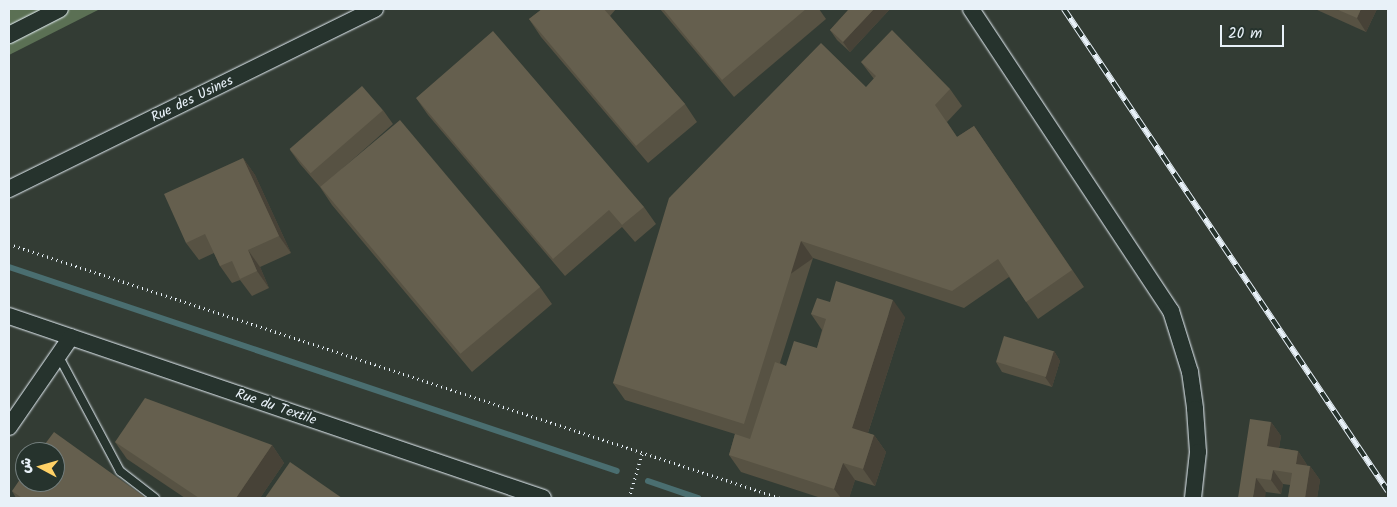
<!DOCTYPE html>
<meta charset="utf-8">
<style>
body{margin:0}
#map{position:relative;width:1397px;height:507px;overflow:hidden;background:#333c34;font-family:Kalam,"Playpen Sans Arabic",sans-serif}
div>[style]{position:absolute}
.green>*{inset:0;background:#5b7054}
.stream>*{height:6px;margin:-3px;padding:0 3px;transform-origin:3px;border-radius:3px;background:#4a6e70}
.path>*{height:3px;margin-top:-1.5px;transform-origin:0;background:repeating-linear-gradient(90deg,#e8f1f8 0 1px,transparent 0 5px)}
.roads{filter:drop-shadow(0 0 1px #e8f1f8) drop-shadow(0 0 1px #e8f1f8)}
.service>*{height:8px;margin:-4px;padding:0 4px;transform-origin:4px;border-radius:4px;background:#26332d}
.minor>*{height:16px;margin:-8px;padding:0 8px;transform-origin:8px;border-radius:8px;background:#26332d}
.rail>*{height:5.5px;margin-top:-2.75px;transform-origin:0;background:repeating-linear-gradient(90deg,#26332d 0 11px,#e8f1f8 0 22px);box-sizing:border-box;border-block:1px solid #e8f1f8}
.wall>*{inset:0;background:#575243}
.shaded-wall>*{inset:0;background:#474237;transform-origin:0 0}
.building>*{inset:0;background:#655f4e;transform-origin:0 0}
span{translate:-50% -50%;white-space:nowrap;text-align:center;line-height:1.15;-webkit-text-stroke:4px #26332d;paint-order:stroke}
.street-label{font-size:14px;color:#e8f1f8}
.frame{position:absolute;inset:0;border:10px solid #e8f1f8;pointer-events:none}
.north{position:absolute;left:15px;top:442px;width:50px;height:50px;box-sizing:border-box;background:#26332d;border:1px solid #747f7e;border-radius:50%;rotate:276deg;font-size:14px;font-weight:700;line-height:20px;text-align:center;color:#e8f1f8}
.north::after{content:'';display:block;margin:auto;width:18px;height:22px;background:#ffd166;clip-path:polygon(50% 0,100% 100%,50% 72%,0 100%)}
.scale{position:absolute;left:1220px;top:25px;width:64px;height:22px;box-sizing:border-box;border:2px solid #e8f1f8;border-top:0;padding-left:6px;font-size:15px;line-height:18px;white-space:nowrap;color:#e8f1f8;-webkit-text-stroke:4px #26332d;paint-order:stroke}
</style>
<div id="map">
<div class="green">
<i style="clip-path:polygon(9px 9px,100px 9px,9px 55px)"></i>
</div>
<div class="stream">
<i style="left:9px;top:267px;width:641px;rotate:18.55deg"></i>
<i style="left:648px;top:481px;width:53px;rotate:18.8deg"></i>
</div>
<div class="path">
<i style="left:9px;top:244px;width:812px;rotate:18.23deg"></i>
<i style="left:629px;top:498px;width:46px;rotate:-73.5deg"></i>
</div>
<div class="roads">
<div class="service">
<i style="left:58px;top:355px;width:132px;rotate:61.9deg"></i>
<i style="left:120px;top:471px;width:44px;rotate:37.6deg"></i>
</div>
<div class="minor">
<i style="left:971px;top:9px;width:362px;rotate:56.5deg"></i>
<i style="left:1171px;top:311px;width:64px;rotate:72.7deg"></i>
<i style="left:1190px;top:372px;width:37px;rotate:82deg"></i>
<i style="left:1195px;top:409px;width:43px;rotate:86deg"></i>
<i style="left:1198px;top:452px;width:46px;rotate:96.2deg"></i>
<i style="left:9px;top:35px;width:57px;rotate:-27deg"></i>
<i style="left:9px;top:189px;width:408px;rotate:-26.2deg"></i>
<i style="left:9px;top:316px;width:564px;rotate:18.82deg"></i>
<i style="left:9px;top:427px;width:109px;rotate:-55.4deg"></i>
</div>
</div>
<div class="rail">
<i style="left:1064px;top:9px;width:581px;rotate:56.09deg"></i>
</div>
<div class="wall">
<i style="clip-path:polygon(542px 9px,616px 9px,610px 16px,685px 104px,697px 122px,648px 163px,541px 37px,529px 19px)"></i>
<i style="clip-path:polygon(660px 9px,819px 9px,826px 19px,734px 97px)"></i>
<i style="clip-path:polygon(849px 9px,890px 9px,850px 52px,837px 40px,830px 30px)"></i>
<i style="clip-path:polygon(1315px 9px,1377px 9px,1366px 32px)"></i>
<i style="clip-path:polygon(861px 62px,950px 89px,962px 106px,947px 122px,957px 137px,974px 126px,1084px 287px,1038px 319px,1009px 277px,964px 308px,813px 258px,780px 363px,786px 366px,817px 348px,822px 330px,811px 314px,830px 302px,905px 317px,868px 433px,874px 435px,886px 452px,875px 486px,855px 480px,849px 498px,821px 498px,741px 472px,729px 455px,735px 434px,625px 400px,613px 383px,874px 79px)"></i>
<i style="clip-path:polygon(416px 98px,644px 207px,656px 224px,635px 242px,622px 227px,565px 276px,428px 115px)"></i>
<i style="clip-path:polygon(383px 110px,393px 124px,342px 169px,540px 287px,552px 304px,472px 372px,332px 205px,320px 187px,300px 164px,290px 150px)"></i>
<i style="clip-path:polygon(243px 158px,255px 175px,291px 253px,260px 267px,269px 288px,252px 296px,240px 280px,232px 283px,220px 266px,214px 253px,199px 260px,186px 243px)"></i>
<i style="clip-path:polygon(1054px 351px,1060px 361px,1052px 387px,1002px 372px,996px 362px)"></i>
<i style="clip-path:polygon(1271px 422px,1281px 436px,1279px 448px,1298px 451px,1307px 465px,1307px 466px,1310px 466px,1320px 480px,1317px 498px,1288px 498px,1290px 485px,1283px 484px,1281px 494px,1266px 492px,1238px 498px)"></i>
<i style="clip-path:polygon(115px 442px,272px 445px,284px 463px,260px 498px,185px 498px,127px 459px)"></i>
<i style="clip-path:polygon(12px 491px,146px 498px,16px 498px)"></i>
</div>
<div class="shaded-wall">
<i style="clip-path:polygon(874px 9px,890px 9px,850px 52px,843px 42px)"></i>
<i style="clip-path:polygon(1361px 9px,1377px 9px,1366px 32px,1357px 18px)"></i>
<i style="clip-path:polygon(243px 158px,255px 175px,291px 253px,279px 236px)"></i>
<i style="left:801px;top:241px;width:21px;height:192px;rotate:55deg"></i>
<i style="clip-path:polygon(248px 250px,260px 267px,269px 288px,257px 271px)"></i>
<i style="clip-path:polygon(893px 300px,905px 317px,864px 445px,852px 428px)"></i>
<i style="clip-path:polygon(1054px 351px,1060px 361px,1052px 387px,1045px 377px)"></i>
<i style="clip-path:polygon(1271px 422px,1281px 436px,1277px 460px,1267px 446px)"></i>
<i style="clip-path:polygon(874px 435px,886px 452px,875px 486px,863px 469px)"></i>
<i style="clip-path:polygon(272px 445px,284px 463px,260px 498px,236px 498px)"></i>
<i style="clip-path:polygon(1298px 451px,1307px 465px,1305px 478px,1296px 464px)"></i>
<i style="clip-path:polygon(843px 463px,855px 480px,849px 498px,841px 498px,834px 489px)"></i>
<i style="clip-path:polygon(1310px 466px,1320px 480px,1317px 498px,1305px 498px)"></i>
<i style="clip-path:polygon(1273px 470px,1283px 484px,1281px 494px,1271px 480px)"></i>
<i style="clip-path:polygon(1256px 478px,1266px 492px,1265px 498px,1253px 498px)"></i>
</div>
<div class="building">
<i style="clip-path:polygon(542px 9px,604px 9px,685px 104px,636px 146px,529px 19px)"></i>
<i style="clip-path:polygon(663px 9px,806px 9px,722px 80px)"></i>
<i style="clip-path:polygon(849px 9px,874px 9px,843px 42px,830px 30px)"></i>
<i style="clip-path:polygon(1336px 9px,1361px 9px,1357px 18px)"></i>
<i style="clip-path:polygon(892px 30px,950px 89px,935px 105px,957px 137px,974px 126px,1072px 270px,1026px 302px,998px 259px,952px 291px,801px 241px,744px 424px,613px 383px,669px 198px,821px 43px,866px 87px,876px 76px,861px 62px)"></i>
<i style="clip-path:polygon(493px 31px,644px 207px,622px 225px,609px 210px,553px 259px,416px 98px)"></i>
<i style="left:362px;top:86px;width:32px;height:96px;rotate:49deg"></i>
<i style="left:400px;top:120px;width:218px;height:104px;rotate:50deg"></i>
<i style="clip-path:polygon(243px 158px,279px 236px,248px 250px,257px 271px,240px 279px,232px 261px,220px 266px,205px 234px,186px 243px,164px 194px)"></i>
<i style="clip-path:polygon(836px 281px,893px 300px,852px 428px,874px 435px,863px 469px,843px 463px,834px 489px,729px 455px,735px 434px,750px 439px,775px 362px,786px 366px,794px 341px,817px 348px,826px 319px,811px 314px,817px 298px,830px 302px)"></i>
<i style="left:1004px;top:336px;width:52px;height:27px;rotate:17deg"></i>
<i style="clip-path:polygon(145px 398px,272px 445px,236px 498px,199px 498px,115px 442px)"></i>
<i style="clip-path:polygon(1250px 419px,1271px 422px,1267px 446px,1298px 451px,1296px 464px,1310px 466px,1305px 498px,1288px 498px,1292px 473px,1273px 470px,1271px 480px,1256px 478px,1253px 498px,1238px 498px)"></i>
<i style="clip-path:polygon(54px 432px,146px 498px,22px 498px,12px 491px,25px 472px,25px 482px,55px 482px,55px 452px,39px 452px)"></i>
<i style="clip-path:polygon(290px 462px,342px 498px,265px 498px)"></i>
</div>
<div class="street-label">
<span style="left:192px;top:99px;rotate:-26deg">Rue des Usines</span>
<span style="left:276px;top:407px;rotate:19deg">Rue du Textile</span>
</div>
<div class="frame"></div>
<div class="north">ش</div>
<div class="scale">20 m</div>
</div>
